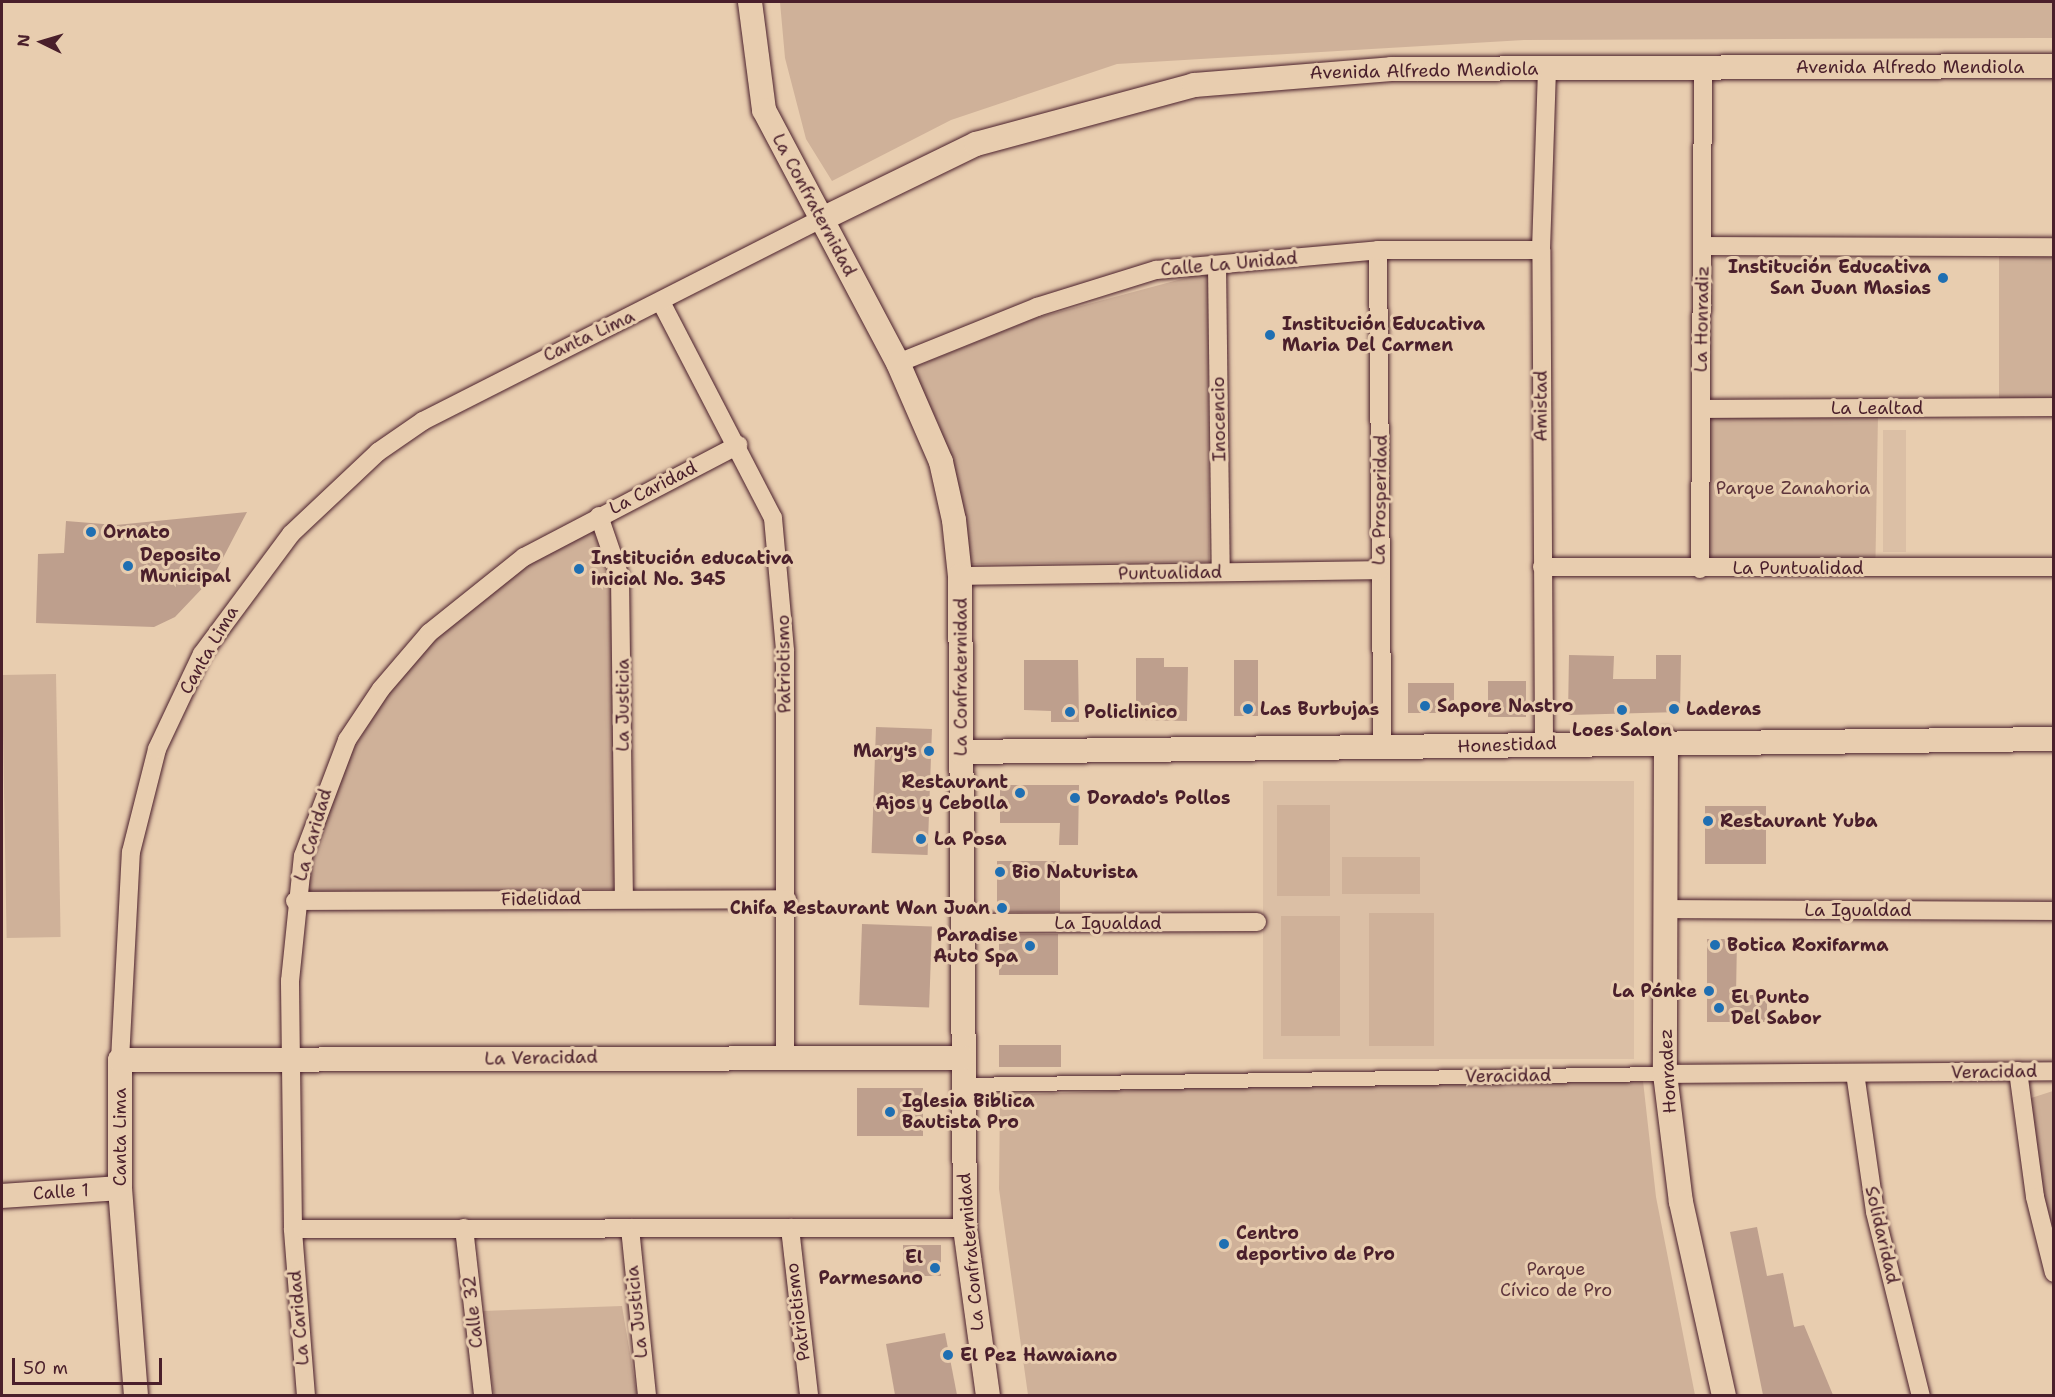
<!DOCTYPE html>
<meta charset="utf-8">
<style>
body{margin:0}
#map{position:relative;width:2055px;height:1397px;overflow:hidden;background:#e8cdaf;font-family:"Shantell Sans",sans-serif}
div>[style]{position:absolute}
.built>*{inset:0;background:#dbbfa5;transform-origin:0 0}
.green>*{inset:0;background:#cfb199;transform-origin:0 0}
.building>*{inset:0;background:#be9f8d;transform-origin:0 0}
.roads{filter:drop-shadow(0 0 2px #4a1f2b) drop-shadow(0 0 2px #4a1f2b)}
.pedestrian>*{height:14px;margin:-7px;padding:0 7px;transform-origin:7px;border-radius:7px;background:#e8cdaf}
.minor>*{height:18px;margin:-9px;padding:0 9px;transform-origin:9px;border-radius:9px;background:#e8cdaf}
.tertiary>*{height:24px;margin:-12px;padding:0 12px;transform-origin:12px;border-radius:12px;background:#e8cdaf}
.dots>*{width:16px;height:16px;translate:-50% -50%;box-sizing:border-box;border:3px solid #e8cdaf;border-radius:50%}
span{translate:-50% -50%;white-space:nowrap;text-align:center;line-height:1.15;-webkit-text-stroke:6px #e8cdaf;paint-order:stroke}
.street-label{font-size:18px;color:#4a1f2b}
.poi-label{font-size:18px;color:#4a1f2b;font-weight:700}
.right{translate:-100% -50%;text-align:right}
.left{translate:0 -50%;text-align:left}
.park-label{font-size:18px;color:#5e353c}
.frame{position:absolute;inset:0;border:3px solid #4a1f2b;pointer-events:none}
.north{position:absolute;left:12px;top:12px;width:60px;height:60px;-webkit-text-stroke:4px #e8cdaf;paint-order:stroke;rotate:275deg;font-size:16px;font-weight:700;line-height:24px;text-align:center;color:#4a1f2b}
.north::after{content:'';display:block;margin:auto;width:21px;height:27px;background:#4a1f2b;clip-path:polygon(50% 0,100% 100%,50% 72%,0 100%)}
.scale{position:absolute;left:12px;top:1358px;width:150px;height:27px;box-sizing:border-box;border:3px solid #4a1f2b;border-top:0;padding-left:8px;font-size:18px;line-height:21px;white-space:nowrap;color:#4a1f2b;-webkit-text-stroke:4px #e8cdaf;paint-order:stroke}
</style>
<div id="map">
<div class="built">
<i style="left:1883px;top:430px;width:23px;height:122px"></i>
<i style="left:1634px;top:781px;width:278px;height:371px;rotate:90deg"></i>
</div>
<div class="green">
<i style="clip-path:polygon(780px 2px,2053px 2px,2054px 38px,1524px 40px,1117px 64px,951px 120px,832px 181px,806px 139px,785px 58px)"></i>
<i style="left:2053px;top:255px;width:146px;height:54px;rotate:90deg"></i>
<i style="clip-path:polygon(1208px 272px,1209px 562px,970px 564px,940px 427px,912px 368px,1036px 318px)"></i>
<i style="left:1878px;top:415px;width:146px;height:170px;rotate:91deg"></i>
<i style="clip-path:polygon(593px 530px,613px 580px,615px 889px,307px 892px,310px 861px,327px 810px,354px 748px,387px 696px,428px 647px,472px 607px,526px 566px)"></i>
<i style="left:56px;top:674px;width:263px;height:54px;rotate:89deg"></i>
<i style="left:1277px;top:805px;width:53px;height:91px"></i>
<i style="left:1420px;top:857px;width:37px;height:78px;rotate:90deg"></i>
<i style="left:1434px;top:913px;width:133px;height:65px;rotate:90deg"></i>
<i style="left:1340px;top:916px;width:120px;height:59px;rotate:90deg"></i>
<i style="clip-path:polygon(1642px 1072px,1656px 1197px,1695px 1395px,1028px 1395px,999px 1189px,1000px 1095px)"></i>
<i style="clip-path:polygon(2053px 1091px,2053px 1262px,2026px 1111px,2031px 1098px)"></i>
<i style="clip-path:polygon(622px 1306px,637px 1395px,494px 1395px,482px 1311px)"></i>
</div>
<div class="building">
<i style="clip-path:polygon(247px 512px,213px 577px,175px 617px,154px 627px,36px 623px,38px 554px,64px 553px,66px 521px,116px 525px)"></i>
<i style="clip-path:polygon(1569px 655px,1614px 656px,1613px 679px,1656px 679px,1656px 655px,1681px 655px,1680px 712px,1568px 715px)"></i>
<i style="clip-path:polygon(1136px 658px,1164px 658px,1164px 667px,1188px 667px,1187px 721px,1136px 720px)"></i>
<i style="clip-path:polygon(1024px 660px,1078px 660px,1079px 722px,1051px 722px,1051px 711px,1024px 710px)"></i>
<i style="left:1258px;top:660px;width:56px;height:24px;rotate:90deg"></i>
<i style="left:1488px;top:681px;width:38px;height:36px"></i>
<i style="left:1454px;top:683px;width:30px;height:46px;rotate:90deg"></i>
<i style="left:876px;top:727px;width:56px;height:126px;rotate:2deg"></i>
<i style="clip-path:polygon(1000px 785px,1079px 785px,1078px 845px,1059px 845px,1060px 823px,1000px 823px)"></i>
<i style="left:1705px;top:806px;width:61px;height:58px"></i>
<i style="left:997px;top:861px;width:63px;height:51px"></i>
<i style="left:862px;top:924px;width:70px;height:81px;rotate:2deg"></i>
<i style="left:999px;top:934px;width:59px;height:41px"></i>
<i style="clip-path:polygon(1707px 939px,1737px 939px,1736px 995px,1767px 995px,1767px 1022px,1707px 1022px)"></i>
<i style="left:999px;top:1045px;width:62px;height:22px"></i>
<i style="left:857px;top:1088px;width:66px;height:48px"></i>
<i style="clip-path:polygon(1757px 1227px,1767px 1276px,1783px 1273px,1794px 1327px,1804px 1325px,1833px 1395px,1763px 1395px,1730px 1232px)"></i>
<i style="left:903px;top:1245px;width:38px;height:31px"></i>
<i style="clip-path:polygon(945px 1333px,957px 1395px,895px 1395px,886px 1344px)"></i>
</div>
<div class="roads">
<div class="pedestrian">
<i style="left:962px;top:1085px;width:703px;rotate:-0.9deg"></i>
</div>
<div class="minor">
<i style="left:1703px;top:246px;width:351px;rotate:0.2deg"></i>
<i style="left:1378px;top:250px;width:499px;rotate:89.5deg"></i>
<i style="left:1217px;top:265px;width:307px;rotate:89.3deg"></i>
<i style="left:661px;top:302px;width:243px;rotate:62.6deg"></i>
<i style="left:773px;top:518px;width:134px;rotate:84.8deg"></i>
<i style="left:785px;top:651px;width:404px;rotate:90deg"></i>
<i style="left:898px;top:363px;width:150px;rotate:-21.9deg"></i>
<i style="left:1037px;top:307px;width:125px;rotate:-17.3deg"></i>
<i style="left:1156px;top:270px;width:223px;rotate:-5.1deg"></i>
<i style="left:1378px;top:250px;width:163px"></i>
<i style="left:1701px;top:409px;width:353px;rotate:-0.3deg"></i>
<i style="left:599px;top:516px;width:65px;rotate:71deg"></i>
<i style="left:620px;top:577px;width:321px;rotate:89.3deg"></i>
<i style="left:1542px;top:567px;width:512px"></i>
<i style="left:1700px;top:569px;width:500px;rotate:-89.66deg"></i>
<i style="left:960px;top:576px;width:419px;rotate:-0.8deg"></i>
<i style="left:1544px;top:743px;width:493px;rotate:-90.3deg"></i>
<i style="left:1541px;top:250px;width:182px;rotate:-88.1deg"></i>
<i style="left:295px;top:901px;width:492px;rotate:-0.2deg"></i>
<i style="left:1663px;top:909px;width:391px;rotate:0.3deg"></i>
<i style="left:960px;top:923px;width:297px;rotate:-0.2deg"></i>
<i style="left:120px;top:1060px;width:208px;rotate:-87deg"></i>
<i style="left:131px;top:852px;width:106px;rotate:-75.8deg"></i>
<i style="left:157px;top:749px;width:105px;rotate:-64.7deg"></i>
<i style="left:202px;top:654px;width:149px;rotate:-53.4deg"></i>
<i style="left:291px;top:534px;width:120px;rotate:-43.3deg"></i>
<i style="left:378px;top:452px;width:55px;rotate:-34.6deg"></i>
<i style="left:423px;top:421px;width:445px;rotate:-26.9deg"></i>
<i style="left:2018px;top:1071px;width:127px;rotate:82.3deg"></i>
<i style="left:2035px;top:1197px;width:78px;rotate:76deg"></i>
<i style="left:1855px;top:1073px;width:140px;rotate:81.8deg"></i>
<i style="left:1875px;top:1212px;width:190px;rotate:76deg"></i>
<i style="left:1665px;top:1074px;width:389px;rotate:-0.4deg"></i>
<i style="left:464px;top:1228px;width:169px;rotate:83.5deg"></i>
<i style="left:630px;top:1228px;width:169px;rotate:84.2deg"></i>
<i style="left:790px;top:1228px;width:169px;rotate:83.5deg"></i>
<i style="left:293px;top:1229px;width:672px;rotate:-0.09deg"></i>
<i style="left:306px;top:1396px;width:168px;rotate:-94.5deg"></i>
<i style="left:293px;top:1229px;width:248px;rotate:-90.7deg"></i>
<i style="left:290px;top:981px;width:126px;rotate:-84.1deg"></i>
<i style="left:303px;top:856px;width:124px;rotate:-69.2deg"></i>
<i style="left:347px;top:740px;width:61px;rotate:-56.3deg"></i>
<i style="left:381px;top:689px;width:74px;rotate:-49.4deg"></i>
<i style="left:429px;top:633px;width:122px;rotate:-38.7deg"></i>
<i style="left:524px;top:557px;width:242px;rotate:-27.6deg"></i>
</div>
<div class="tertiary">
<i style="left:750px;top:2px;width:109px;rotate:82.6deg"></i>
<i style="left:764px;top:110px;width:286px;rotate:62.1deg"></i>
<i style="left:898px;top:363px;width:108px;rotate:66.5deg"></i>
<i style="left:941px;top:462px;width:59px;rotate:77.4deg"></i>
<i style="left:954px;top:520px;width:56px;rotate:83.9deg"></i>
<i style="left:960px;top:576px;width:652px;rotate:89.56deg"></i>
<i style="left:965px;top:1228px;width:170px;rotate:82.2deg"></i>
<i style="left:820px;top:220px;width:174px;rotate:-26deg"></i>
<i style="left:976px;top:144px;width:226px;rotate:-15.1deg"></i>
<i style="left:1194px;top:85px;width:198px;rotate:-4.6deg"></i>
<i style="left:1391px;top:69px;width:663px;rotate:-0.26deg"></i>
<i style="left:1666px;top:740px;width:334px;rotate:90.2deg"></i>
<i style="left:1665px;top:1074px;width:129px;rotate:82.9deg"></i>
<i style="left:1681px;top:1202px;width:199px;rotate:77.5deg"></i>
<i style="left:961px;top:752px;width:1093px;rotate:-0.68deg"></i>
<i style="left:2px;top:1196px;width:118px;rotate:-3.9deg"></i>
<i style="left:136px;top:1396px;width:209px;rotate:-94.4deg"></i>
<i style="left:120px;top:1188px;width:128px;rotate:-90deg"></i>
<i style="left:120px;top:1060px;width:842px;rotate:-0.14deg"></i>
</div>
</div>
<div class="dots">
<i style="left:1943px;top:278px;background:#1f6fb2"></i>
<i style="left:1270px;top:335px;background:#1f6fb2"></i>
<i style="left:91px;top:532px;background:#1f6fb2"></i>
<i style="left:128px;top:566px;background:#1f6fb2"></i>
<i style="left:579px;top:569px;background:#1f6fb2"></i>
<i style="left:1425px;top:706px;background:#1f6fb2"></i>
<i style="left:1248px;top:709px;background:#1f6fb2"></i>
<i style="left:1674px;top:709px;background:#1f6fb2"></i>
<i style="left:1622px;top:710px;background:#1f6fb2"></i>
<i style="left:1070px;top:712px;background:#1f6fb2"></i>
<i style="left:929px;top:751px;background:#1f6fb2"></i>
<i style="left:1020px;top:793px;background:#1f6fb2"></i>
<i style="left:1075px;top:798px;background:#1f6fb2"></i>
<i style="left:1708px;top:821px;background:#1f6fb2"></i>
<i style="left:921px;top:839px;background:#1f6fb2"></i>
<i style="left:1000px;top:872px;background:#1f6fb2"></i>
<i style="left:1002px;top:908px;background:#1f6fb2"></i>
<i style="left:1715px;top:945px;background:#1f6fb2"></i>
<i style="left:1030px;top:946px;background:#1f6fb2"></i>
<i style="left:1709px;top:991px;background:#1f6fb2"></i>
<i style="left:1719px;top:1008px;background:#1f6fb2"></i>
<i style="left:890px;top:1112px;background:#1f6fb2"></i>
<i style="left:1224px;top:1244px;background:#1f6fb2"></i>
<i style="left:935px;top:1268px;background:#1f6fb2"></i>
<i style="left:948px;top:1355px;background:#1f6fb2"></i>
</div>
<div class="street-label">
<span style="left:1910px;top:67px">Avenida Alfredo Mendiola</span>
<span style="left:1424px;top:71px;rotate:-1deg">Avenida Alfredo Mendiola</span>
<span style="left:814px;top:205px;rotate:62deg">La Confraternidad</span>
<span style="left:1229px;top:264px;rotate:-5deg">Calle La Unidad</span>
<span style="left:1702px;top:319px;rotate:-89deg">La Honradiz</span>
<span style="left:589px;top:336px;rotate:-25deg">Canta Lima</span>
<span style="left:1541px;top:406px;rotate:-90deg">Amistad</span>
<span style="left:1877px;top:408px">La Lealtad</span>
<span style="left:1219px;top:419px;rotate:-91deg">Inocencio</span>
<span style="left:653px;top:488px;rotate:-27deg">La Caridad</span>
<span style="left:1380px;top:500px;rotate:-89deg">La Prosperidad</span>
<span style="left:1798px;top:568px">La Puntualidad</span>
<span style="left:1170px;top:573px;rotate:-1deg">Puntualidad</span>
<span style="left:209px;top:650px;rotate:-60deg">Canta Lima</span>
<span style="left:784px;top:664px;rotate:-91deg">Patriotismo</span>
<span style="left:961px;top:677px;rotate:-90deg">La Confraternidad</span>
<span style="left:623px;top:705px;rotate:-90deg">La Justicia</span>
<span style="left:1507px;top:745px;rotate:-2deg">Honestidad</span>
<span style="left:313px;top:835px;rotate:-74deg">La Caridad</span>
<span style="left:541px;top:899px;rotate:-1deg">Fidelidad</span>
<span style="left:1858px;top:910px">La Igualdad</span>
<span style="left:1108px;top:923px">La Igualdad</span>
<span style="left:541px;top:1058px;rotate:-1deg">La Veracidad</span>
<span style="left:1668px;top:1071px;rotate:-93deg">Honradez</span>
<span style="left:1994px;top:1072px;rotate:-1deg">Veracidad</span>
<span style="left:1508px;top:1076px;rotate:-1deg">Veracidad</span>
<span style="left:120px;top:1137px;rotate:-90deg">Canta Lima</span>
<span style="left:61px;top:1192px;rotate:-4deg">Calle 1</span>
<span style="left:1882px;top:1235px;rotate:77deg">Solidaridad</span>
<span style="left:971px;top:1252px;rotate:-95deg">La Confraternidad</span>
<span style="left:473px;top:1312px;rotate:-96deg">Calle 32</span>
<span style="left:637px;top:1312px;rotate:-96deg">La Justicia</span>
<span style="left:798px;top:1312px;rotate:-97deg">Patriotismo</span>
<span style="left:299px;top:1318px;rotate:-95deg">La Caridad</span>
</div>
<div class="poi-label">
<span class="right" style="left:1931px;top:278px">Institución Educativa<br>San Juan Masias</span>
<span class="left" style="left:1282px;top:335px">Institución Educativa<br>Maria Del Carmen</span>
<span class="left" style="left:103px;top:532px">Ornato</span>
<span class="left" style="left:140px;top:566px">Deposito<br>Municipal</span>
<span class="left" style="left:591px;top:569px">Institución educativa<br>inicial No. 345</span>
<span class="left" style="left:1437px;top:706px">Sapore Nastro</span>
<span class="left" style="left:1260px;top:709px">Las Burbujas</span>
<span class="left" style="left:1686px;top:709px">Laderas</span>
<span class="left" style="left:1084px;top:712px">Policlinico</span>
<span style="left:1622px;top:730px">Loes Salon</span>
<span class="right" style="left:917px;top:751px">Mary's</span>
<span class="right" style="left:1008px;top:793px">Restaurant<br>Ajos y Cebolla</span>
<span class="left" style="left:1087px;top:798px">Dorado's Pollos</span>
<span class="left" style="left:1720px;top:821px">Restaurant Yuba</span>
<span class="left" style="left:934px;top:839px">La Posa</span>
<span class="left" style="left:1012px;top:872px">Bio Naturista</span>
<span class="right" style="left:990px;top:908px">Chifa Restaurant Wan Juan</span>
<span class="right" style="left:1018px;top:946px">Paradise<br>Auto Spa</span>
<span class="left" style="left:1727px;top:945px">Botica Roxifarma</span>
<span class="right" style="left:1697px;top:991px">La Pónke</span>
<span class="left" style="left:1731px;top:1008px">El Punto<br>Del Sabor</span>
<span class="left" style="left:902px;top:1112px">Iglesia Biblica<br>Bautista Pro</span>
<span class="left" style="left:1236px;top:1244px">Centro<br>deportivo de Pro</span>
<span class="right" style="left:923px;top:1268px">El<br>Parmesano</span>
<span class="left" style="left:960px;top:1355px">El Pez Hawaiano</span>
</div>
<div class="park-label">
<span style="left:1793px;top:488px">Parque Zanahoria</span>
<span style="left:1556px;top:1280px">Parque<br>Cívico de Pro</span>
</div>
<div class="frame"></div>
<div class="north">N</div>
<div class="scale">50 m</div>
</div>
